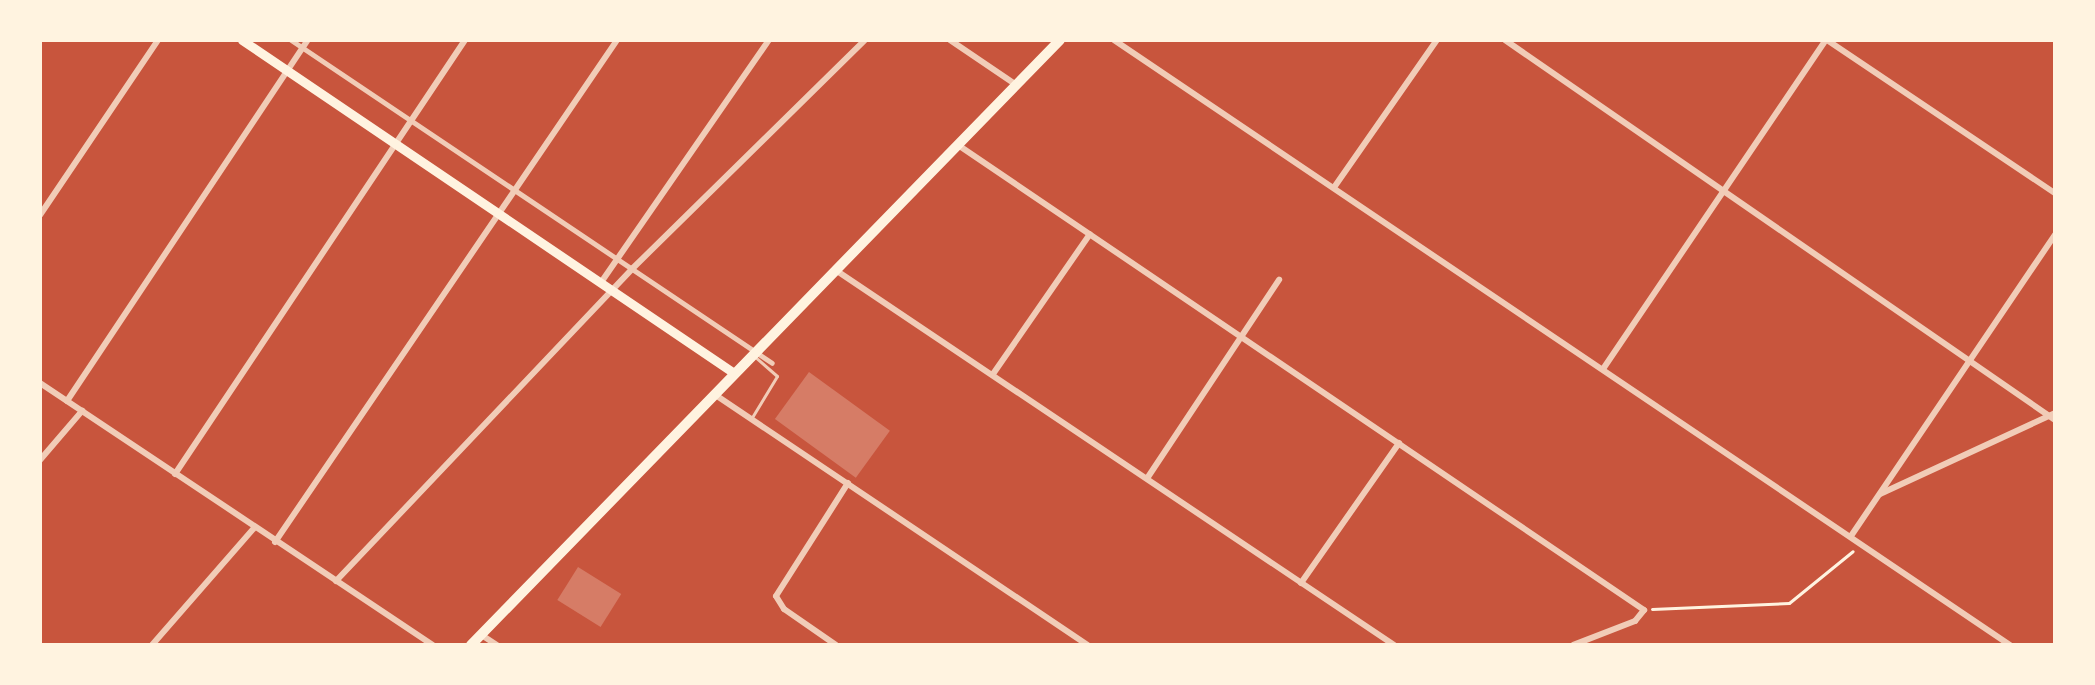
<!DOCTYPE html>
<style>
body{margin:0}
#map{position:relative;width:2095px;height:685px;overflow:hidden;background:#c8553d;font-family:Mulish,sans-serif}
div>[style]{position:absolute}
.building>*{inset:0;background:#d67c66;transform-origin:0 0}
.path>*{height:3px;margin:-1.5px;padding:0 1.5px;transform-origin:1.5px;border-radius:1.5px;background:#fff3e0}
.service>*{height:3px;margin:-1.5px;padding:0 1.5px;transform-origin:1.5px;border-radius:1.5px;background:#f1ccb7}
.pedestrian>*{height:5px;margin:-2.5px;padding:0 2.5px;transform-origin:2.5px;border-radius:2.5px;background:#f1ccb7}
.minor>*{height:6px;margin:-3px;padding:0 3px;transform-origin:3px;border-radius:3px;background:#f1ccb7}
.secondary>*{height:9px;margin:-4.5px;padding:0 4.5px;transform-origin:4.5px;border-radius:4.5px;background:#fff3e0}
.primary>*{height:10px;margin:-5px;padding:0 5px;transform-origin:5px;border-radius:5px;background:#fff3e0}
span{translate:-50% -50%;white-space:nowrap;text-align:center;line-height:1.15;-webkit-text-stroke:6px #fff3e0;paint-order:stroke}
.frame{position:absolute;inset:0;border:42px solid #fff3e0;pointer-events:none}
</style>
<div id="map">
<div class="building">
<i style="left:809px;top:372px;width:100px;height:58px;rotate:36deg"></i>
<i style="left:578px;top:567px;width:51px;height:39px;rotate:32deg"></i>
</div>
<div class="path">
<i style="left:1652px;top:609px;width:137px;rotate:-2.5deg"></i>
<i style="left:1789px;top:603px;width:82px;rotate:-39.1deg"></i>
</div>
<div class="service">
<i style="left:751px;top:419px;width:50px;rotate:-58.8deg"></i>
<i style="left:777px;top:376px;width:29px;rotate:-139deg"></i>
</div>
<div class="pedestrian">
<i style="left:291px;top:40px;width:579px;rotate:33.88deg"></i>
</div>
<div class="minor">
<i style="left:950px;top:40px;width:78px;rotate:34.1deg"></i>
<i style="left:1114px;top:40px;width:1081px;rotate:34.03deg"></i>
<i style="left:1505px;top:40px;width:669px;rotate:34.64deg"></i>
<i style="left:1827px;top:40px;width:275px;rotate:33.9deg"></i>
<i style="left:958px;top:145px;width:829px;rotate:34.13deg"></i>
<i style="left:1644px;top:610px;width:14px;rotate:129deg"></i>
<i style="left:1635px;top:621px;width:66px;rotate:158.8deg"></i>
<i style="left:1335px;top:186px;width:178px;rotate:-55.1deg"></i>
<i style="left:40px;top:215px;width:211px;rotate:-56deg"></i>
<i style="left:837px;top:271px;width:671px;rotate:33.88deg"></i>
<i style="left:602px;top:281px;width:293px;rotate:-55.3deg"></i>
<i style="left:1603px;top:369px;width:397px;rotate:-55.9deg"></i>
<i style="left:993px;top:374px;width:170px;rotate:-55.3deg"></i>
<i style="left:40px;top:383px;width:472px;rotate:33.7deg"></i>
<i style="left:714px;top:394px;width:450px;rotate:33.9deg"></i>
<i style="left:67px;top:401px;width:434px;rotate:-56.3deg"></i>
<i style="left:40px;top:460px;width:65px;rotate:-49.4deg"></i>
<i style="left:175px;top:474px;width:522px;rotate:-56.25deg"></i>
<i style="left:1148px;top:477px;width:237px;rotate:-56.4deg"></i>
<i style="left:1880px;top:494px;width:193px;rotate:-24.8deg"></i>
<i style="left:1851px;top:536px;width:364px;rotate:-55.9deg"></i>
<i style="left:275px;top:542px;width:607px;rotate:-55.73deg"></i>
<i style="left:336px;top:581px;width:431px;rotate:-46.5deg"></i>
<i style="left:633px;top:268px;width:325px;rotate:-44.5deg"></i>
<i style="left:1301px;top:583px;width:171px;rotate:-55deg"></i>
<i style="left:480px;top:634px;width:20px;rotate:33deg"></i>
<i style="left:152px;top:645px;width:155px;rotate:-48.9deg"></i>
<i style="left:836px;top:645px;width:63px;rotate:-145.3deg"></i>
<i style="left:784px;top:609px;width:15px;rotate:-122deg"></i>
<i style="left:776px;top:596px;width:134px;rotate:-57.5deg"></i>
</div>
<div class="secondary">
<i style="left:242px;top:40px;width:594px;rotate:34.09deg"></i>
</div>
<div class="primary">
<i style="left:471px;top:645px;width:844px;rotate:-45.77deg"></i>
</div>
<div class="frame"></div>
</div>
